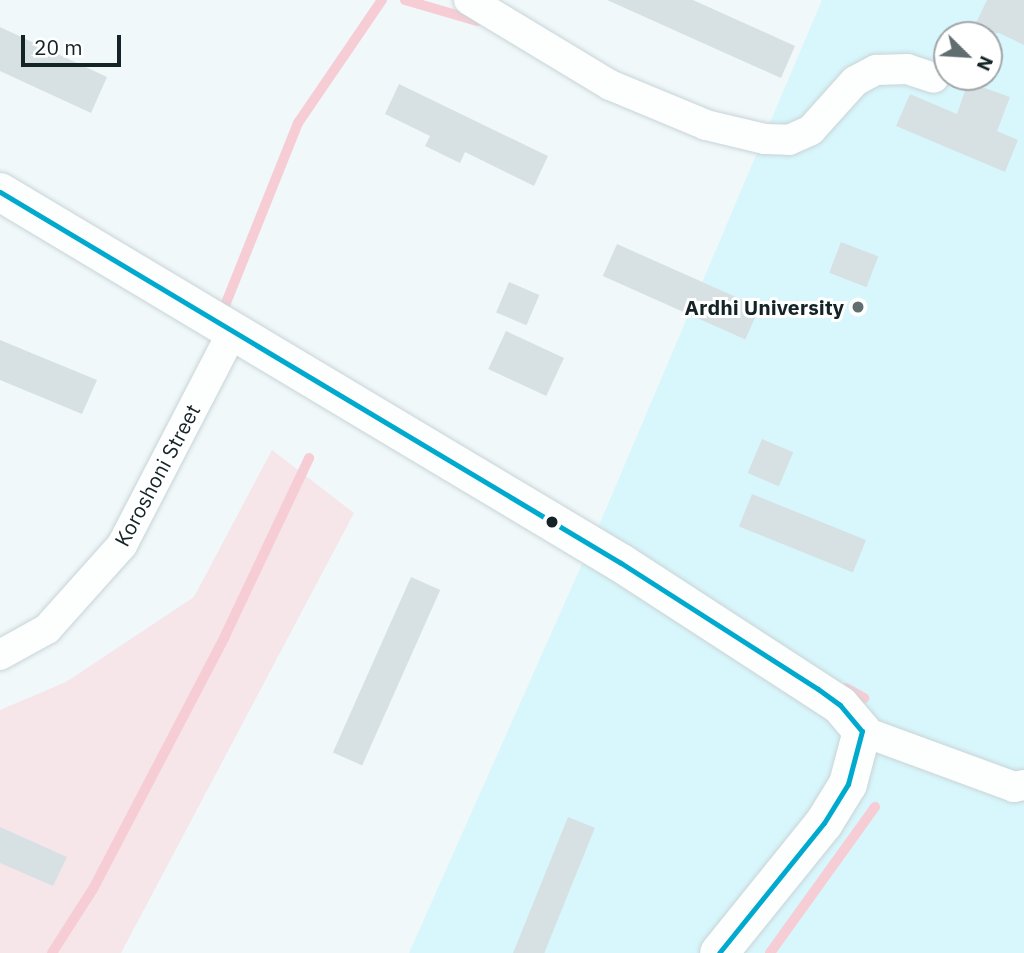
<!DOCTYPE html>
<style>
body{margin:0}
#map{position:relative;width:1024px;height:953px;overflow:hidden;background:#f0f8fa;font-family:"IBM Plex Sans",sans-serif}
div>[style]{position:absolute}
.built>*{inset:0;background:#d8f7fc}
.green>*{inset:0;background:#f6e5e9}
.stream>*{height:10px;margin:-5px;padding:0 5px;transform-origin:5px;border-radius:5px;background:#f7cdd5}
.building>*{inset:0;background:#d7e1e3;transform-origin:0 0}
.roads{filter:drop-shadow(0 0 2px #c9d4d6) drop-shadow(0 0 2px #c9d4d6)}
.minor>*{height:30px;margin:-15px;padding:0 15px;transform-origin:15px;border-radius:15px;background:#fdfefe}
.tertiary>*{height:38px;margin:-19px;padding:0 19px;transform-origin:19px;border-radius:19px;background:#fdfefe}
.bus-1>*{height:5px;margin:-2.5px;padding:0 2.5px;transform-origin:2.5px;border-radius:2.5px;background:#00a9ce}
.dots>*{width:19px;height:19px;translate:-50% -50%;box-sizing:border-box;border:4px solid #fff;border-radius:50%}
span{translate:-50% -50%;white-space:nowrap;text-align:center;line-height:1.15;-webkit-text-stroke:6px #fff;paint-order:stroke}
.poi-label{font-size:21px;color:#142326;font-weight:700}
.right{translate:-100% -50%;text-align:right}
.street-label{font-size:21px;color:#142326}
.north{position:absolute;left:933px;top:21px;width:70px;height:70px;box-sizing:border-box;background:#fff;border:2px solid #a1a7a8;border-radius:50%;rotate:114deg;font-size:19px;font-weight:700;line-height:28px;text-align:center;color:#142326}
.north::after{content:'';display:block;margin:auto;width:24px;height:32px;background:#616e70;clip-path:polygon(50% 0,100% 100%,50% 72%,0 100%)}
.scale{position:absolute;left:21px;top:35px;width:100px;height:32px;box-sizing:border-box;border:4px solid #142326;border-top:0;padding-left:9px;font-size:21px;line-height:24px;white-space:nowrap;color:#142326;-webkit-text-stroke:5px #fff;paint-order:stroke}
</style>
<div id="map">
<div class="built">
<i style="clip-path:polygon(evenodd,822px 0,1024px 0,1024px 953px,409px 953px,594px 537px,822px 0,947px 35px,989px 35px,989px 77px,947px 77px,947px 35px)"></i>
</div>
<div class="green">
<i style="clip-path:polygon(272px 450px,354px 513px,121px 953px,0 953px,0 710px,66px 682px,194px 597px)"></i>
</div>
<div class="stream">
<i style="left:405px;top:0;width:75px;rotate:16.3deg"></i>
<i style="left:222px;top:313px;width:205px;rotate:-68.2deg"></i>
<i style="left:298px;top:123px;width:149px;rotate:-55.7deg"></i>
<i style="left:846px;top:688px;width:21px;rotate:29deg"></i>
<i style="left:52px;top:953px;width:76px;rotate:-57.4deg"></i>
<i style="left:93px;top:889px;width:285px;rotate:-62.4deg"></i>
<i style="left:225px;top:636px;width:197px;rotate:-64.7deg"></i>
<i style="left:770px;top:953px;width:180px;rotate:-54.3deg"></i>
</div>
<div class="building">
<i style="clip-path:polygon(607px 0,693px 0,795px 46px,781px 78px)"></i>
<i style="clip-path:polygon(987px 0,1024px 0,1024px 45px,999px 33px,970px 35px)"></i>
<i style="clip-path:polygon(0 27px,107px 77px,91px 113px,0 71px)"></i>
<i style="clip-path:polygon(968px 82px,1010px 97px,997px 131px,1018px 140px,1005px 172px,896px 126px,910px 94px,957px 114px)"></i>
<i style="clip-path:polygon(399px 84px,548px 156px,534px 186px,465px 152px,460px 163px,425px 146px,430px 136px,385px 114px)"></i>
<i style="left:841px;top:242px;width:40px;height:33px;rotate:21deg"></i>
<i style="left:617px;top:244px;width:156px;height:35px;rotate:24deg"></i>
<i style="left:509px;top:282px;width:33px;height:33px;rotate:23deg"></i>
<i style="left:506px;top:331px;width:64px;height:42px;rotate:25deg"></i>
<i style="clip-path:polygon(0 340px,97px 380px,82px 414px,0 380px)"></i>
<i style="left:762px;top:439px;width:34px;height:37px;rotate:23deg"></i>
<i style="left:752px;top:494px;width:123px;height:35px;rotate:22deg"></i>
<i style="left:411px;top:577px;width:32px;height:192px;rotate:24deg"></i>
<i style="left:568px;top:817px;width:29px;height:147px;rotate:22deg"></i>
<i style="clip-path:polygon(0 827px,67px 857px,53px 886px,0 863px)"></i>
</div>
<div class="roads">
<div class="minor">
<i style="left:469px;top:0;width:165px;rotate:31.1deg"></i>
<i style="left:610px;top:85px;width:104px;rotate:22.6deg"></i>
<i style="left:706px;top:125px;width:61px;rotate:13.3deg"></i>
<i style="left:765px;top:139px;width:24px;rotate:2deg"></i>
<i style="left:789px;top:140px;width:24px;rotate:-24deg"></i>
<i style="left:811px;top:130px;width:66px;rotate:-48.1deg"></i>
<i style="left:855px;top:81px;width:24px;rotate:-28deg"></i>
<i style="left:876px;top:70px;width:31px;rotate:-2deg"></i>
<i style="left:907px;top:69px;width:28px;rotate:18deg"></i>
<i style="left:0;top:655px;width:54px;rotate:-29deg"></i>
<i style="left:47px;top:629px;width:113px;rotate:-48.2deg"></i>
<i style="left:122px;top:545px;width:239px;rotate:-62.6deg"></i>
<i style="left:862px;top:731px;width:162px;rotate:20.2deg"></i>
<i style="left:1014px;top:787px;width:10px;rotate:-11deg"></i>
</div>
<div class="tertiary">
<i style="left:0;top:192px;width:723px;rotate:30.86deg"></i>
<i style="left:621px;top:563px;width:261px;rotate:33deg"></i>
<i style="left:840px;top:705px;width:34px;rotate:50deg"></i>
<i style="left:862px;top:731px;width:55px;rotate:104.8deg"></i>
<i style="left:848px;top:784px;width:46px;rotate:121.6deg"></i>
<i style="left:824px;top:823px;width:167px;rotate:128.9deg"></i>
</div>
</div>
<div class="bus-1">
<i style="left:0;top:192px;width:723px;rotate:30.86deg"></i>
<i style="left:621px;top:563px;width:234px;rotate:32.6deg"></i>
<i style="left:818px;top:689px;width:27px;rotate:36deg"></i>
<i style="left:840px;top:705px;width:34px;rotate:50deg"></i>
<i style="left:719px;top:953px;width:167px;rotate:-51.1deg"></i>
<i style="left:824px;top:823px;width:46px;rotate:-58.4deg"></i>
<i style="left:848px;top:784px;width:55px;rotate:-75.2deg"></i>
</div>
<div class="dots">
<i style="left:858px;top:307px;background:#616e70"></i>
<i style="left:552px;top:522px;background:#142326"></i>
</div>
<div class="poi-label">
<span class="right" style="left:844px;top:307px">Ardhi University</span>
</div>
<div class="street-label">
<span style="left:157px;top:475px;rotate:-62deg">Koroshoni Street</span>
</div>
<div class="north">N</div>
<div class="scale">20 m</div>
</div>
